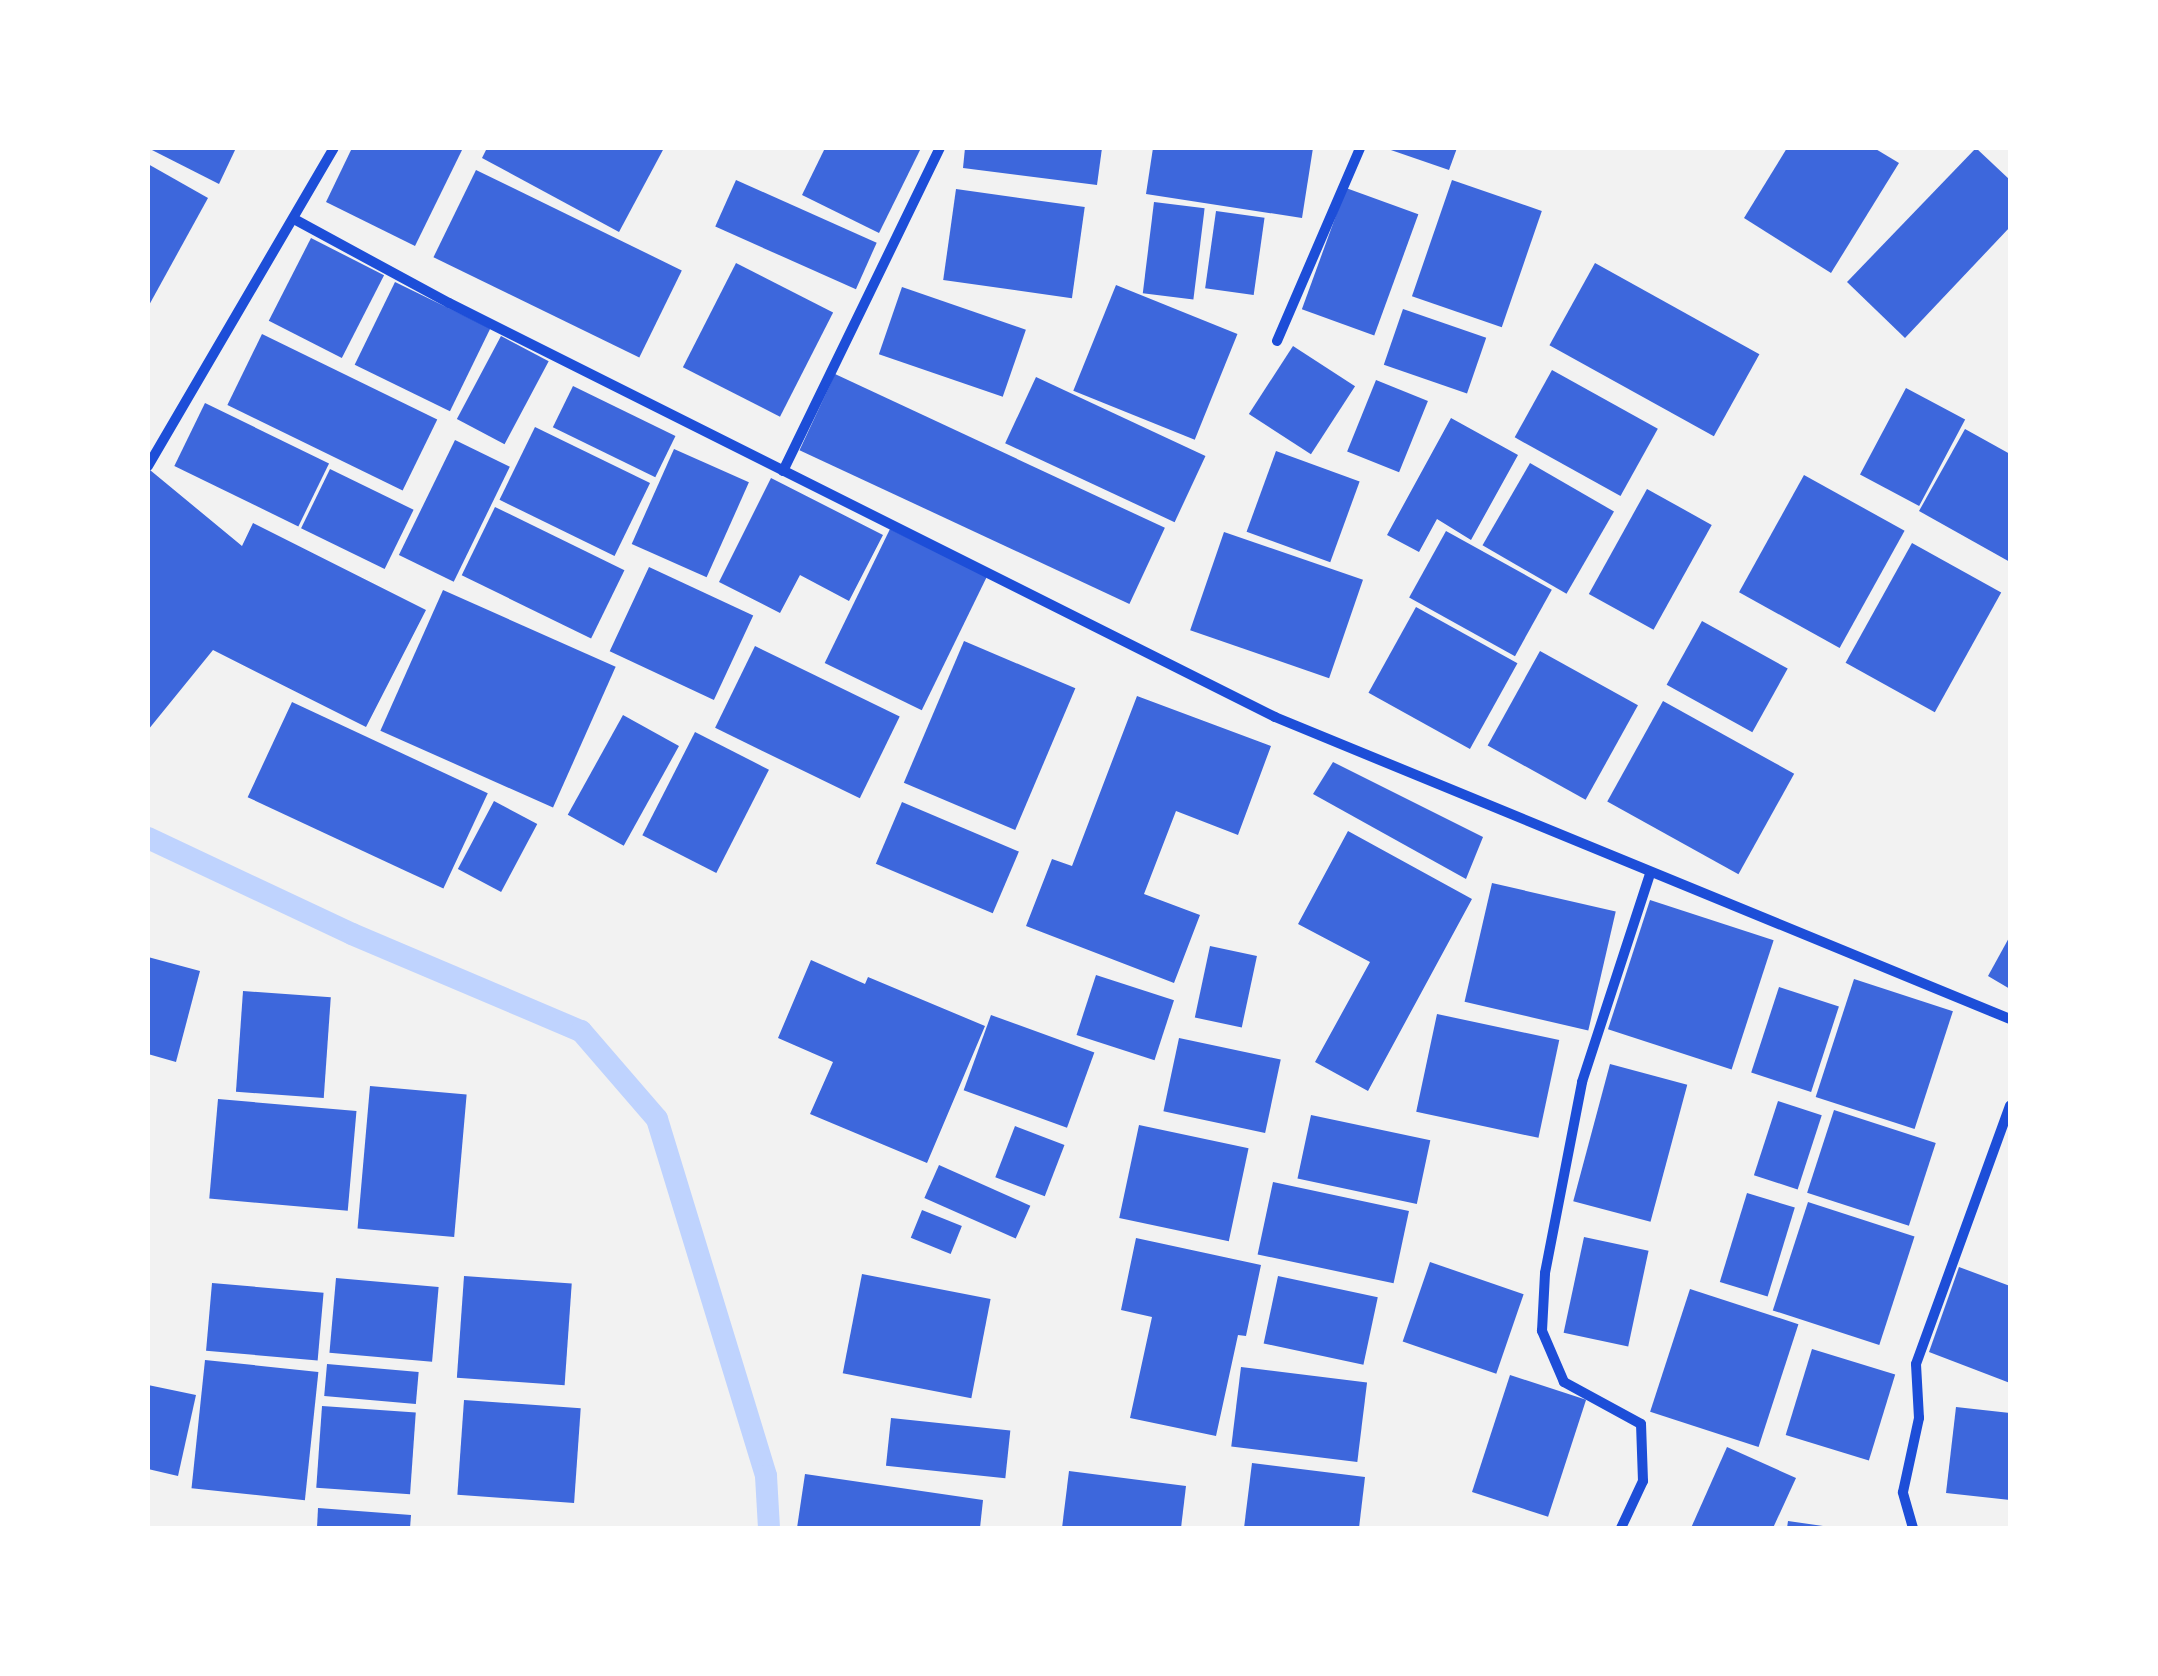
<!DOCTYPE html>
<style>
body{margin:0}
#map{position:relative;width:2158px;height:1676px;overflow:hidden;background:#f2f2f2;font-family:Poppins,sans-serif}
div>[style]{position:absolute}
.stream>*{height:22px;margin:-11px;padding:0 11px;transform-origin:11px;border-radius:11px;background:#bfd3fe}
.building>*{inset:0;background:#3d67dc;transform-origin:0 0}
.minor>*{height:10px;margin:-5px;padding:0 5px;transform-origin:5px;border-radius:5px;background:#1d4ed8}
span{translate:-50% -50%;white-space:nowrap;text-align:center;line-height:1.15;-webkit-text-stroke:8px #fff;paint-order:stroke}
.frame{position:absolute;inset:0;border:150px solid #fff;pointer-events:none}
</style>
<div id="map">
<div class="stream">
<i style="left:148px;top:838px;width:225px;rotate:25.2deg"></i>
<i style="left:352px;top:934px;width:249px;rotate:23deg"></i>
<i style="left:581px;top:1031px;width:116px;rotate:49.2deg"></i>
<i style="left:657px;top:1119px;width:373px;rotate:73deg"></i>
<i style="left:766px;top:1476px;width:52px;rotate:86.7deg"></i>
</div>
<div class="building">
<i style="clip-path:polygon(148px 148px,236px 148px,219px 184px)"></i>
<i style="clip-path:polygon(352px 148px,463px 148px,415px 246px,326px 202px)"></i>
<i style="clip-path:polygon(487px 148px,664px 148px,619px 232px,482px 158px)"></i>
<i style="clip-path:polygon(825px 148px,921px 148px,879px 233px,802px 195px)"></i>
<i style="clip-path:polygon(965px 148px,1102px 148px,1097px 185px,963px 168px)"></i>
<i style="clip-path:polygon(1153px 148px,1313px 148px,1302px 218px,1146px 194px)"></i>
<i style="clip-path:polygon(1385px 148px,1457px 148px,1449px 170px)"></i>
<i style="clip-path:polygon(1787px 148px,1874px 148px,1899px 163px,1831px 273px,1744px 218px)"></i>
<i style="clip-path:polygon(1976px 148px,2010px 180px,2010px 227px,1905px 338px,1847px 282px)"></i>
<i style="clip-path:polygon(148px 164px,208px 198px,148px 307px)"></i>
<i style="left:476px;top:170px;width:229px;height:97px;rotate:26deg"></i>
<i style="left:736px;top:180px;width:154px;height:51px;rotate:24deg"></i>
<i style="left:1452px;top:180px;width:95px;height:123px;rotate:19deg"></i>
<i style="left:1346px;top:188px;width:77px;height:129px;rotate:20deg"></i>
<i style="left:956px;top:189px;width:130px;height:92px;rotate:8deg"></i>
<i style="left:1154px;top:202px;width:51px;height:92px;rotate:7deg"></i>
<i style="left:1216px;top:211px;width:49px;height:78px;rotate:8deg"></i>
<i style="left:311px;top:238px;width:82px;height:93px;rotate:27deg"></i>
<i style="left:736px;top:263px;width:109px;height:117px;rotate:27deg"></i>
<i style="left:1595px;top:263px;width:188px;height:94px;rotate:29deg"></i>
<i style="left:395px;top:282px;width:106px;height:92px;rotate:26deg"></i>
<i style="left:1116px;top:285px;width:131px;height:114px;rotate:22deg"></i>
<i style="left:902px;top:287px;width:131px;height:71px;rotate:19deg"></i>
<i style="left:1403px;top:309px;width:88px;height:59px;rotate:19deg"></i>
<i style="left:262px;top:334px;width:195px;height:79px;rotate:26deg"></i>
<i style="left:501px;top:336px;width:54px;height:94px;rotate:28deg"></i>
<i style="left:1293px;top:346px;width:74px;height:81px;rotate:33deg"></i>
<i style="left:1552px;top:370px;width:121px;height:77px;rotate:29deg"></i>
<i style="left:835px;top:374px;width:364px;height:84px;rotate:25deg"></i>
<i style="left:1036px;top:377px;width:187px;height:73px;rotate:25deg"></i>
<i style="left:1376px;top:380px;width:56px;height:77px;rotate:22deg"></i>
<i style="left:573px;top:386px;width:114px;height:46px;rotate:26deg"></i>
<i style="left:1906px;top:388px;width:67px;height:98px;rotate:28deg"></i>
<i style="left:205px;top:403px;width:138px;height:70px;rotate:26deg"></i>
<i style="clip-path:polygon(1451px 418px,1518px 455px,1471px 540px,1437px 519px,1419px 552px,1387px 535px)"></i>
<i style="left:535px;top:427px;width:128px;height:81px;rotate:26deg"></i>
<i style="clip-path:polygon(1965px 429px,2010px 454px,2010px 562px,1919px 511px)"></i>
<i style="left:455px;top:440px;width:61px;height:128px;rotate:26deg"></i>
<i style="left:674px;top:449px;width:82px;height:104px;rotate:24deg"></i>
<i style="left:1276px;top:451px;width:89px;height:86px;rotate:20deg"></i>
<i style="left:1530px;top:463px;width:97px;height:95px;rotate:30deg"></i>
<i style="left:330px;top:469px;width:93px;height:66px;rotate:26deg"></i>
<i style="clip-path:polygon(150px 470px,242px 546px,253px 523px,426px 610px,366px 727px,213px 650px,148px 730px)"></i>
<i style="left:1804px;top:475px;width:115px;height:134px;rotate:29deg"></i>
<i style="clip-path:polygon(771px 478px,883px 535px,849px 601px,800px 575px,780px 613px,719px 582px)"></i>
<i style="left:1647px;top:489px;width:74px;height:120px;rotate:29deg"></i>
<i style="left:495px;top:507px;width:144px;height:76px;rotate:26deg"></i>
<i style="left:890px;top:529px;width:108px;height:149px;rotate:26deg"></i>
<i style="left:1446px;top:531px;width:121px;height:76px;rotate:29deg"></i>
<i style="left:1224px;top:532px;width:147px;height:104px;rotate:19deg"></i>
<i style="left:1912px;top:543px;width:102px;height:137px;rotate:29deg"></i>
<i style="left:649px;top:567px;width:115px;height:93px;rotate:25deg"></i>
<i style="left:443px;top:590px;width:189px;height:154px;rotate:24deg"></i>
<i style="left:1416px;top:607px;width:116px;height:98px;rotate:29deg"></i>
<i style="left:1702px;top:621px;width:98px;height:73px;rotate:29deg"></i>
<i style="left:964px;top:641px;width:121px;height:154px;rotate:23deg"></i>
<i style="left:755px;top:646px;width:161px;height:91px;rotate:26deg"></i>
<i style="left:1540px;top:651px;width:112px;height:108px;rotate:29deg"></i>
<i style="clip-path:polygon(1137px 696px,1271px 746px,1238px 835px,1176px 811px,1144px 894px,1200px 915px,1174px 983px,1026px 926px,1052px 859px,1072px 866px)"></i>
<i style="left:1663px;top:701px;width:150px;height:115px;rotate:29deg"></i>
<i style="left:292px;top:702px;width:216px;height:105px;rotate:25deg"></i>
<i style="left:623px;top:715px;width:64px;height:114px;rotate:29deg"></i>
<i style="left:695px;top:732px;width:83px;height:116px;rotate:27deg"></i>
<i style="clip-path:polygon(1333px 762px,1483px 837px,1466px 879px,1313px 794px)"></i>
<i style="left:494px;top:801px;width:49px;height:77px;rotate:28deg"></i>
<i style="left:902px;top:802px;width:127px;height:67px;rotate:23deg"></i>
<i style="clip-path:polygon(1348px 831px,1472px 899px,1368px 1091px,1315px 1062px,1370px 962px,1298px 924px)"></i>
<i style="left:1492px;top:883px;width:127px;height:122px;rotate:13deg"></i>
<i style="left:1650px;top:900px;width:130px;height:136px;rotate:18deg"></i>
<i style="clip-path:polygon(2010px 936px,2010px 989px,1988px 976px)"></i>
<i style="left:1210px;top:946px;width:48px;height:73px;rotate:12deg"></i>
<i style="clip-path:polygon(148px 957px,200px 971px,176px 1062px,148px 1054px)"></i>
<i style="clip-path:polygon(811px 960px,865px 984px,868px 977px,985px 1026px,927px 1163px,810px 1114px,833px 1062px,778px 1038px)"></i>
<i style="left:1096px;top:975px;width:82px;height:63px;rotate:18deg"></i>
<i style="left:1854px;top:979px;width:104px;height:124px;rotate:18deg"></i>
<i style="left:1779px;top:987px;width:63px;height:90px;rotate:18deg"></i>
<i style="left:243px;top:991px;width:88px;height:101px;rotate:4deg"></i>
<i style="left:1437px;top:1014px;width:125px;height:100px;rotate:12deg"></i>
<i style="left:991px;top:1015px;width:110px;height:80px;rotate:20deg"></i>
<i style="left:1179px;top:1038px;width:104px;height:75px;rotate:12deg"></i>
<i style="left:1610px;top:1064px;width:80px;height:142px;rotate:15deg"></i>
<i style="left:370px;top:1086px;width:97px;height:143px;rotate:5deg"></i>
<i style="left:218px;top:1099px;width:139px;height:100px;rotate:5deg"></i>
<i style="left:1778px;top:1101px;width:46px;height:78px;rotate:18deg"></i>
<i style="left:1834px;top:1110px;width:107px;height:87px;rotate:18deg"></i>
<i style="left:1311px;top:1115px;width:122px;height:65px;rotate:12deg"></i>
<i style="left:1139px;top:1125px;width:112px;height:95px;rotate:12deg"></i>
<i style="left:1015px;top:1126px;width:53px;height:55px;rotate:21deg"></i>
<i style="left:939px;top:1165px;width:100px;height:36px;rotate:24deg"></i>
<i style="left:1273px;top:1182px;width:139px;height:74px;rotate:12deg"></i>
<i style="left:1747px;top:1193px;width:50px;height:93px;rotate:17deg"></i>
<i style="left:1808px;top:1202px;width:112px;height:114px;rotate:18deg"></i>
<i style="left:922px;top:1210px;width:43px;height:30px;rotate:22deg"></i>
<i style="left:1584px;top:1237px;width:66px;height:98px;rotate:12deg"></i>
<i style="clip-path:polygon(1136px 1238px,1261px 1265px,1246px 1336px,1238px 1335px,1216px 1436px,1130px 1418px,1152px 1317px,1121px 1310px)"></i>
<i style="left:1430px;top:1262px;width:99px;height:84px;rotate:19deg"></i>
<i style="clip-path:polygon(1959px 1267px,2010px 1286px,2010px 1383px,1929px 1352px)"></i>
<i style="left:862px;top:1274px;width:131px;height:101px;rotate:11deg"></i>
<i style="left:464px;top:1276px;width:108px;height:102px;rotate:4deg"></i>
<i style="left:1278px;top:1276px;width:102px;height:69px;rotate:12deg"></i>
<i style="left:336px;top:1278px;width:103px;height:75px;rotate:5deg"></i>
<i style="left:212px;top:1283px;width:112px;height:68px;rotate:5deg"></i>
<i style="left:1690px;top:1289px;width:114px;height:129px;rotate:18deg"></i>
<i style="left:1812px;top:1349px;width:87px;height:90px;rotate:17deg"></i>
<i style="left:205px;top:1360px;width:114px;height:129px;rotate:6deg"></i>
<i style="left:327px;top:1364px;width:92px;height:32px;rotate:5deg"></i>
<i style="left:1241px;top:1367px;width:127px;height:80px;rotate:7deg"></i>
<i style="left:1510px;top:1375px;width:80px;height:123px;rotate:18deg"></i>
<i style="clip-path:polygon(148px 1385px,196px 1395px,178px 1476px,148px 1469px)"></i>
<i style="left:464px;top:1400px;width:117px;height:95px;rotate:4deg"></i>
<i style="left:322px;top:1406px;width:94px;height:82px;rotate:4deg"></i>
<i style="clip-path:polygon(1956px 1407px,2010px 1413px,2010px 1500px,1946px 1493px)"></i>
<i style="left:891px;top:1418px;width:120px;height:48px;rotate:6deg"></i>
<i style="clip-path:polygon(1727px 1447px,1796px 1478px,1773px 1528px,1691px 1528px)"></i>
<i style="clip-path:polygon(1252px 1463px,1365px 1477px,1359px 1528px,1244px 1528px)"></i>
<i style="clip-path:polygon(1069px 1471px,1186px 1486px,1181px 1528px,1062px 1528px)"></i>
<i style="clip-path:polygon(805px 1474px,983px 1500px,980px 1528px,797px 1528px)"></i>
<i style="clip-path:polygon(318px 1508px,411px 1515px,410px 1528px,317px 1528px)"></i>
<i style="clip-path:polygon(1788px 1521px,1823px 1526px,1823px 1528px,1787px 1528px)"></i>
</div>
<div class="minor">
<i style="left:294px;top:219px;width:176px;rotate:28.5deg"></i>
<i style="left:449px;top:303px;width:924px;rotate:26.62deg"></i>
<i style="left:1275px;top:717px;width:795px;rotate:22.34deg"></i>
<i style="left:1277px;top:341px;width:210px;rotate:-66.7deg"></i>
<i style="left:148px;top:466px;width:368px;rotate:-59.7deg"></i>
<i style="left:783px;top:471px;width:359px;rotate:-64.1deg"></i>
<i style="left:1621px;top:1528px;width:52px;rotate:-64.9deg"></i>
<i style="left:1643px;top:1481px;width:57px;rotate:-92deg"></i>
<i style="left:1641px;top:1424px;width:88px;rotate:-151.4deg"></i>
<i style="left:1564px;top:1382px;width:56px;rotate:-113.3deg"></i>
<i style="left:1542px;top:1331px;width:58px;rotate:-87deg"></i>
<i style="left:1545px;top:1273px;width:195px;rotate:-79deg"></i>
<i style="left:1582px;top:1082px;width:219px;rotate:-71.9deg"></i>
<i style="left:1913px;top:1528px;width:37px;rotate:-106deg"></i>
<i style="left:1903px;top:1492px;width:76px;rotate:-77.8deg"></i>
<i style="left:1919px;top:1418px;width:54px;rotate:-93.2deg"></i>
<i style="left:1916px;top:1364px;width:275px;rotate:-70deg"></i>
</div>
<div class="frame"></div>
</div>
